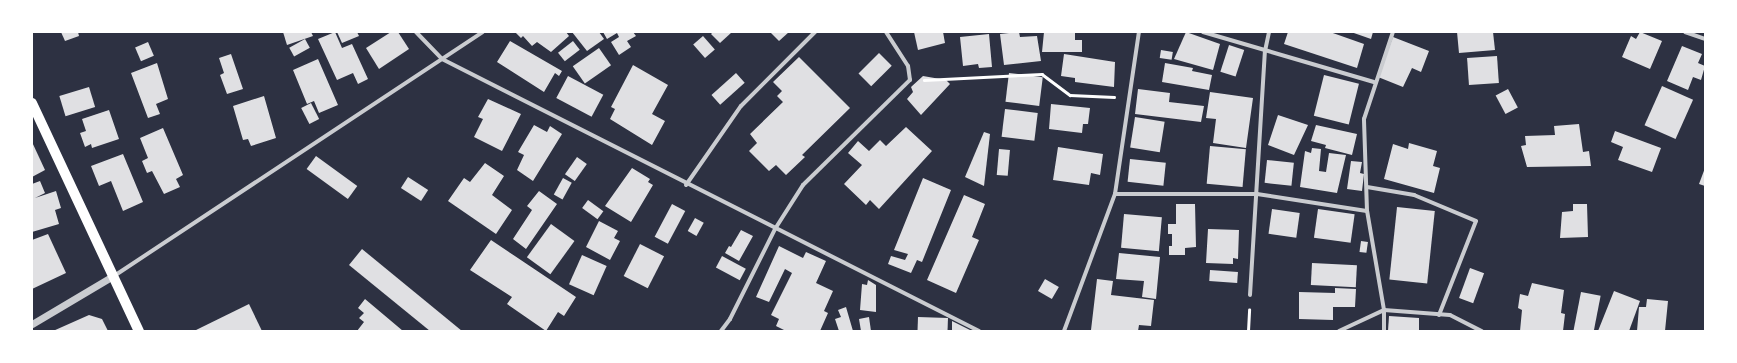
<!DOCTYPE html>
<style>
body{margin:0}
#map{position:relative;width:1737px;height:363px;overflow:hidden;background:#2d3142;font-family:"Nunito Sans",sans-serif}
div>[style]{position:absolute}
.building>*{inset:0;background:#e0e0e3;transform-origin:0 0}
.path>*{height:2.5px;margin:-1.25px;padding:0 1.25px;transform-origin:1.25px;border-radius:1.25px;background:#fff}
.minor>*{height:4px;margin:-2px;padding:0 2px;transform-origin:2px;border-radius:2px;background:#caccd0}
.tertiary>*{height:7px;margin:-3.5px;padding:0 3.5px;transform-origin:3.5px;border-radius:3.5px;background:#caccd0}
.primary>*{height:10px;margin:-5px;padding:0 5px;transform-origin:5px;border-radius:5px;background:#fff}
span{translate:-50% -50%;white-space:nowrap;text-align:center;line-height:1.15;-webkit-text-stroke:4px #fff;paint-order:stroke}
.frame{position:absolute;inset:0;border:33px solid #fff;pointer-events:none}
</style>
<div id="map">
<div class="building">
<i style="clip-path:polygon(61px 32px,78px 32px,79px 36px,65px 41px)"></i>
<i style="clip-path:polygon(283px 32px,311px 32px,313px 36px,287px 45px)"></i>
<i style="clip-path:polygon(335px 32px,342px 48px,352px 44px,368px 79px,358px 84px,353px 73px,337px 80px,318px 39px)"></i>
<i style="clip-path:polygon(337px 32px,357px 32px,359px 36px,342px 43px)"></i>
<i style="clip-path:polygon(391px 32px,398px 32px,409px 49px,379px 69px,366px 48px)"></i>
<i style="clip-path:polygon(515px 32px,566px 32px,569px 36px,551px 52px,537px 42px,532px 46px,523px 36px,521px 38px)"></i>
<i style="clip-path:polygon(572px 32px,599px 32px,604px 39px,587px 51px)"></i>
<i style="clip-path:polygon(603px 32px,633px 32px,636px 36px,627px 41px,631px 47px,619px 55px,611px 42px,619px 37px,617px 33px,607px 39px)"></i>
<i style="clip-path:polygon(713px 32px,732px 32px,720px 43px,711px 34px)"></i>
<i style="clip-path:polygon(770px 32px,789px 32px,779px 41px)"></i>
<i style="clip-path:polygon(914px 32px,943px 32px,945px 43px,918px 50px)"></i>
<i style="clip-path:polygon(1019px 32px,1020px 37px,1037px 36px,1041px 61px,1004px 65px,1000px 34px)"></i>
<i style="clip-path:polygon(1044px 32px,1075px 32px,1075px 40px,1082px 40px,1082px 52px,1042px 52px)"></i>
<i style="clip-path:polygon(1186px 32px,1220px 44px,1213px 70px,1174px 59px)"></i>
<i style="clip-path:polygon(1288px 32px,1330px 32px,1364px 44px,1357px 68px,1284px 44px)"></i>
<i style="clip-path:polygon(1351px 32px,1373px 32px,1371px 39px)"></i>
<i style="clip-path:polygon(1457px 32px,1493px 32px,1495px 50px,1459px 53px)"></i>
<i style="clip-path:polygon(1640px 32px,1662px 41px,1650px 69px,1622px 57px,1631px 36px,1636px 39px)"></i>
<i style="clip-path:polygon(989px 34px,992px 67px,979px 68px,978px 64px,963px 66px,960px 37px)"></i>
<i style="left:703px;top:36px;width:18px;height:13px;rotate:49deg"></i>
<i style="clip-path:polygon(1393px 37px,1429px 51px,1421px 72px,1412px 68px,1403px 87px,1378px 77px)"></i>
<i style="left:305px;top:39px;width:10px;height:18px;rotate:61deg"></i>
<i style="clip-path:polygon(510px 41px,562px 71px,559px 76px,555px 73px,544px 92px,497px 62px)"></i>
<i style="left:573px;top:41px;width:11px;height:19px;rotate:52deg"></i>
<i style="left:148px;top:42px;width:15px;height:14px;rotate:67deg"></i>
<i style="left:1229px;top:45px;width:16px;height:28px;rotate:18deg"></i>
<i style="clip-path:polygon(1682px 46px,1702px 54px,1698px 63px,1705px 66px,1701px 80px,1693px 77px,1688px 90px,1667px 81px)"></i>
<i style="left:599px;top:48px;width:21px;height:32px;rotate:55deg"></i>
<i style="left:1161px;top:50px;width:12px;height:8px;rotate:9deg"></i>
<i style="left:879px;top:53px;width:18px;height:29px;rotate:45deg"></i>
<i style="clip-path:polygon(231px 54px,243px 89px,227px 94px,220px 75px,224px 73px,219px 58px)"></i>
<i style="clip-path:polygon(1064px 54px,1115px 62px,1114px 87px,1075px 82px,1075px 78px,1061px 76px)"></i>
<i style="left:1497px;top:56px;width:27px;height:30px;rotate:86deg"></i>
<i style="clip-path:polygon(799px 57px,850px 108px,802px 155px,805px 157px,786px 175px,776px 165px,769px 171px,749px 151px,757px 143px,750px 134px,783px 102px,777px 96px,782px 91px,773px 82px)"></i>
<i style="clip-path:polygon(318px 59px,338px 105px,319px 113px,314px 101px,307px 104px,293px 70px)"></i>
<i style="clip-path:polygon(157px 63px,168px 99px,156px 104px,160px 114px,148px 118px,131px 73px)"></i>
<i style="clip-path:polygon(1165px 63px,1193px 68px,1192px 71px,1212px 75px,1209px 90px,1162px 82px)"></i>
<i style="clip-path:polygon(633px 65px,668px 85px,652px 114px,665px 121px,652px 145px,610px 119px,615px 109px,611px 107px)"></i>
<i style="left:736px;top:73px;width:13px;height:33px;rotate:48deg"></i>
<i style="left:1009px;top:73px;width:34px;height:29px;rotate:7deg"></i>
<i style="left:1324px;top:75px;width:36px;height:42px;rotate:14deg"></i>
<i style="left:568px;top:76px;width:40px;height:25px;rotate:28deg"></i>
<i style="clip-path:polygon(923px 76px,946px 80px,950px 84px,921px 115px,907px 99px,913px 92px,911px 87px)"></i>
<i style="left:1662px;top:86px;width:34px;height:43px;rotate:24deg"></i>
<i style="left:89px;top:87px;width:21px;height:31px;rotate:73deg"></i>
<i style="clip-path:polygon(1138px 89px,1170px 93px,1169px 102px,1204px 106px,1201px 122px,1135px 114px)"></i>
<i style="left:1508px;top:89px;width:21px;height:14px;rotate:62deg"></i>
<i style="clip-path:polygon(1210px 92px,1253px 98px,1246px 148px,1213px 143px,1216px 119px,1206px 118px)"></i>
<i style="clip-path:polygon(264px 96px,276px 138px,251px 146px,248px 139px,243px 140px,233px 106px)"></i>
<i style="clip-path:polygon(488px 99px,521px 114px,502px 151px,474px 137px,483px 119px,478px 117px)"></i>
<i style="left:311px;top:103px;width:18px;height:11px;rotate:63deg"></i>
<i style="clip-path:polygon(1051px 104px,1090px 108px,1088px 124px,1083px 124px,1082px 133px,1049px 129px)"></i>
<i style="left:1005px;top:109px;width:33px;height:28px;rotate:7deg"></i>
<i style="clip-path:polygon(109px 110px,119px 139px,92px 148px,91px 144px,85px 147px,80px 133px,86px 131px,82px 119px)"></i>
<i style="clip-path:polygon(1278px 115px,1308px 125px,1294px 155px,1268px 145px)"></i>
<i style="left:1135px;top:117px;width:30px;height:31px;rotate:9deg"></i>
<i style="clip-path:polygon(1579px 124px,1583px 152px,1589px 151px,1591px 166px,1527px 167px,1521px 146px,1526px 145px,1525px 136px,1555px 135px,1554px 126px)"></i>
<i style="clip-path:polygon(534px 125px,547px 132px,550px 126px,562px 134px,533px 181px,517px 170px,524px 155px,518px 152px)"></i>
<i style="clip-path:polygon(1316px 125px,1357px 134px,1352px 155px,1325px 148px,1326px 145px,1311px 141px)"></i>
<i style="clip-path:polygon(906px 127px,932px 151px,879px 209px,870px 200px,866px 205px,844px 184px,862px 165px,848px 153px,858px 141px,869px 151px,880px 140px,886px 146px)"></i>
<i style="clip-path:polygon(163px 128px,183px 175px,176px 179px,180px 187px,164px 194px,152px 171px,147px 173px,142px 161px,148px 158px,140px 138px)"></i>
<i style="clip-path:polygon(1615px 131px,1661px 148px,1652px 172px,1618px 160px,1623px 147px,1611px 142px)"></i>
<i style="clip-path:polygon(984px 132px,990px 134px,984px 186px,965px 177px)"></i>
<i style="clip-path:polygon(32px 142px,45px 170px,32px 177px)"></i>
<i style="clip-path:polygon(1409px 143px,1437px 151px,1433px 166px,1440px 168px,1434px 193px,1384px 179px,1393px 144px,1408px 149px)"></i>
<i style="left:1210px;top:146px;width:36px;height:38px;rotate:5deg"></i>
<i style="clip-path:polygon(1058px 147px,1103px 154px,1100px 175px,1091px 173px,1089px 185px,1053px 180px)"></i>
<i style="clip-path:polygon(1312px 148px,1321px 149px,1319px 171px,1326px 172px,1329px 153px,1346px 155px,1337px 193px,1300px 187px,1305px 151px,1311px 153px)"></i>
<i style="left:999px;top:149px;width:11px;height:26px;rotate:5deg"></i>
<i style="clip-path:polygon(123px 154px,143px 202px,123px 211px,111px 181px,99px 186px,91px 166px)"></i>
<i style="left:316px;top:156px;width:51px;height:16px;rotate:36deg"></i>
<i style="left:577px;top:157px;width:12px;height:21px;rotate:35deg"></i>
<i style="left:1130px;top:159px;width:36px;height:23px;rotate:6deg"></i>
<i style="left:1267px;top:160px;width:27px;height:23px;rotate:6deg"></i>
<i style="clip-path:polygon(1351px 161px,1362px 162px,1360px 173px,1364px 174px,1362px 191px,1347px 189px)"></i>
<i style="clip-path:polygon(485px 163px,504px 176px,492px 195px,512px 210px,496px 234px,448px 201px,464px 178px,470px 182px)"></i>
<i style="clip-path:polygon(632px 168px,650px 179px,648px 182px,653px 185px,631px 222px,605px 206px)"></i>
<i style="clip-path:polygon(1705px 168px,1705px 186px,1699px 184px)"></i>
<i style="left:408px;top:177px;width:24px;height:13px;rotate:33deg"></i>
<i style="left:563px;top:178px;width:10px;height:19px;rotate:29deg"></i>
<i style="clip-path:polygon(923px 178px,951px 190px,922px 262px,917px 260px,911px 273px,888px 264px,891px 256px,905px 260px,908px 254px,894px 250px)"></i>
<i style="clip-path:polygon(40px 181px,45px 193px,35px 198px,56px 191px,61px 208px,55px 210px,59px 224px,32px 232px,32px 184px)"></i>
<i style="clip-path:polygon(539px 191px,557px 204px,526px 249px,513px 239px,532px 210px,527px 206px)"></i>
<i style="clip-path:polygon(964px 195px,985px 204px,972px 237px,979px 240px,956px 293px,927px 280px)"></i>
<i style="left:588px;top:200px;width:19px;height:10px;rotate:36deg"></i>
<i style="left:672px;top:204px;width:15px;height:37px;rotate:28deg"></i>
<i style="clip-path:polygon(1176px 204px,1195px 204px,1196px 247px,1185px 248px,1185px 255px,1169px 255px,1169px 246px,1172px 246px,1172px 234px,1168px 234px,1168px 224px,1176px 224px)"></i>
<i style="clip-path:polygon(1573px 204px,1587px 204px,1588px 237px,1560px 238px,1562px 212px,1573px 211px)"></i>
<i style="left:1397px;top:207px;width:38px;height:73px;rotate:6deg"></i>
<i style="left:1272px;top:209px;width:28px;height:25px;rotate:8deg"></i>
<i style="left:1318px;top:209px;width:37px;height:29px;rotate:8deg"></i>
<i style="left:1124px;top:214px;width:38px;height:34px;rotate:5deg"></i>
<i style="left:695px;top:218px;width:10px;height:15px;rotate:29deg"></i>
<i style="clip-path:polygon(599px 221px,618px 231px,614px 238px,620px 241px,610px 260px,586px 247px)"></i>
<i style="left:551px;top:224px;width:29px;height:41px;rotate:36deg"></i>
<i style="clip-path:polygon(1208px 229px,1239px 230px,1238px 259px,1233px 258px,1233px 264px,1206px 263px)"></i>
<i style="clip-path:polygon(741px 230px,753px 236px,739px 261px,725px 253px,729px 246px,731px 247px)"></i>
<i style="clip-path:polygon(48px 234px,66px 273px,32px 289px,32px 240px)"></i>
<i style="clip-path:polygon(491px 240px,576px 297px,564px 316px,558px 312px,546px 331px,507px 304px,512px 297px,470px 270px)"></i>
<i style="left:1361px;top:241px;width:7px;height:11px;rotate:8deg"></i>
<i style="left:640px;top:244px;width:27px;height:36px;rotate:27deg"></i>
<i style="clip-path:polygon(779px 246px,803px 258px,806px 252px,826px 261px,816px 283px,833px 291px,824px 311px,828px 313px,820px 331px,786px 331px,776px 326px,779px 319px,771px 315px,792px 273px,785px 269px,769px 302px,756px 297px)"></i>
<i style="clip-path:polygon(362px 249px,462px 331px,430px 331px,349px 265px)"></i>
<i style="clip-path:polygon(1119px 253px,1160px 257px,1156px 299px,1142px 297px,1144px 281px,1116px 279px)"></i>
<i style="left:582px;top:255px;width:27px;height:32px;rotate:24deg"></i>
<i style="left:722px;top:256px;width:27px;height:13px;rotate:28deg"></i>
<i style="left:1312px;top:263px;width:45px;height:22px;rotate:3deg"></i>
<i style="left:1470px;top:268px;width:15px;height:32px;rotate:20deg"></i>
<i style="left:1210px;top:270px;width:28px;height:11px;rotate:4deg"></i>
<i style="left:1045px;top:279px;width:16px;height:14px;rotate:30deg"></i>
<i style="clip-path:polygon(1097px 279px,1113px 281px,1111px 295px,1154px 300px,1151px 326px,1139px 325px,1138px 331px,1091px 330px)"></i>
<i style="clip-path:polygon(868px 280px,876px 285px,876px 312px,860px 310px,862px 284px,867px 285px)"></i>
<i style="clip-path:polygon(1532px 283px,1564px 290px,1561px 313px,1565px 314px,1563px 331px,1520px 331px,1522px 310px,1518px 308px,1520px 294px,1528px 296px)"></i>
<i style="clip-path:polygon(1335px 288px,1356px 289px,1355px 307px,1333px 307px,1333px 320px,1299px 319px,1299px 292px,1335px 293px)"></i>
<i style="clip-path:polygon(1614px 291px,1640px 301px,1629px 331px,1598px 331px)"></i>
<i style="left:1581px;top:292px;width:20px;height:40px;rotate:11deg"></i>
<i style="clip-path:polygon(365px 299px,403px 331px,357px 331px,364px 322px,359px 318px,364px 313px,358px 308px)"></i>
<i style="clip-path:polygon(1647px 299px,1668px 301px,1665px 331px,1637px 331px,1639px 307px,1646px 307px)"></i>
<i style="clip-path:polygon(249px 304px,262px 331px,194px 331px)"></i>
<i style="clip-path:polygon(846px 307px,853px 331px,839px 331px,835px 319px,841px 317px,838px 310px)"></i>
<i style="clip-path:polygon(89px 315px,102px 319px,108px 331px,53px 331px)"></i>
<i style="clip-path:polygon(1389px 316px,1419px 318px,1419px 331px,1388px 331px)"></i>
<i style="clip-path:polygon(869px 317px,871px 331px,861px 331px,859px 319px)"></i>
<i style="left:918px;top:317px;width:30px;height:14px;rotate:2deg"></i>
<i style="clip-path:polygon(952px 321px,972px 331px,952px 331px)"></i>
</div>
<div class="path">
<i style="left:924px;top:80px;width:118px;rotate:-2.9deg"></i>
<i style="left:1042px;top:74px;width:35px;rotate:37deg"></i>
<i style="left:1070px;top:95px;width:44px;rotate:2.6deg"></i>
<i style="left:1248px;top:331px;width:21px;rotate:-87deg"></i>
</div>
<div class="minor">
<i style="left:416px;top:32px;width:37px;rotate:46deg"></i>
<i style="left:442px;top:59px;width:602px;rotate:26.86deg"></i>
<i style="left:1203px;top:32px;width:178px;rotate:16.3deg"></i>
<i style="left:1685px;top:32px;width:21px;rotate:19deg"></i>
<i style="left:686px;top:185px;width:96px;rotate:-55.2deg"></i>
<i style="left:741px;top:106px;width:105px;rotate:-45deg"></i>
<i style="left:1367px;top:187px;width:48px;rotate:9.7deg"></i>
<i style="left:1414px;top:195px;width:67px;rotate:22.8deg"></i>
<i style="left:1476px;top:221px;width:101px;rotate:111.5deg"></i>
<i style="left:1115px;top:194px;width:142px"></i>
<i style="left:1257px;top:194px;width:111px;rotate:8.8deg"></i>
<i style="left:114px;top:276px;width:442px;rotate:-33.5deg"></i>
<i style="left:1250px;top:295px;width:244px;rotate:-86.5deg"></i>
<i style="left:1265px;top:51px;width:19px;rotate:-78deg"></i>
<i style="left:721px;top:331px;width:15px;rotate:-53deg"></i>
<i style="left:730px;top:319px;width:101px;rotate:-63.4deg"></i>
<i style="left:775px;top:229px;width:52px;rotate:-57.5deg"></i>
<i style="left:803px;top:185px;width:150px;rotate:-44.5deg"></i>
<i style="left:910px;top:80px;width:14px;rotate:-98deg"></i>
<i style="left:908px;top:66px;width:40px;rotate:-122.9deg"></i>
<i style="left:1064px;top:331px;width:146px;rotate:-69.6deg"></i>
<i style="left:1115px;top:194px;width:164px;rotate:-81.6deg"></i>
<i style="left:1339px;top:331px;width:50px;rotate:-25deg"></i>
<i style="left:1384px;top:310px;width:66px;rotate:4.3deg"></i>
<i style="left:1450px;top:315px;width:36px;rotate:27deg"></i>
<i style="left:1384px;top:331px;width:21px;rotate:-90deg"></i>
<i style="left:1384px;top:310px;width:100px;rotate:-99.7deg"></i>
<i style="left:1367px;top:211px;width:92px;rotate:-91.9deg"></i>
<i style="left:1364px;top:119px;width:92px;rotate:-71.6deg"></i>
</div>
<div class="tertiary">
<i style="left:32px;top:324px;width:94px;rotate:-30.7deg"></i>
</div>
<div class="primary">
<i style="left:32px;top:103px;width:252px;rotate:64.9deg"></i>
</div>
<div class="frame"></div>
</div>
